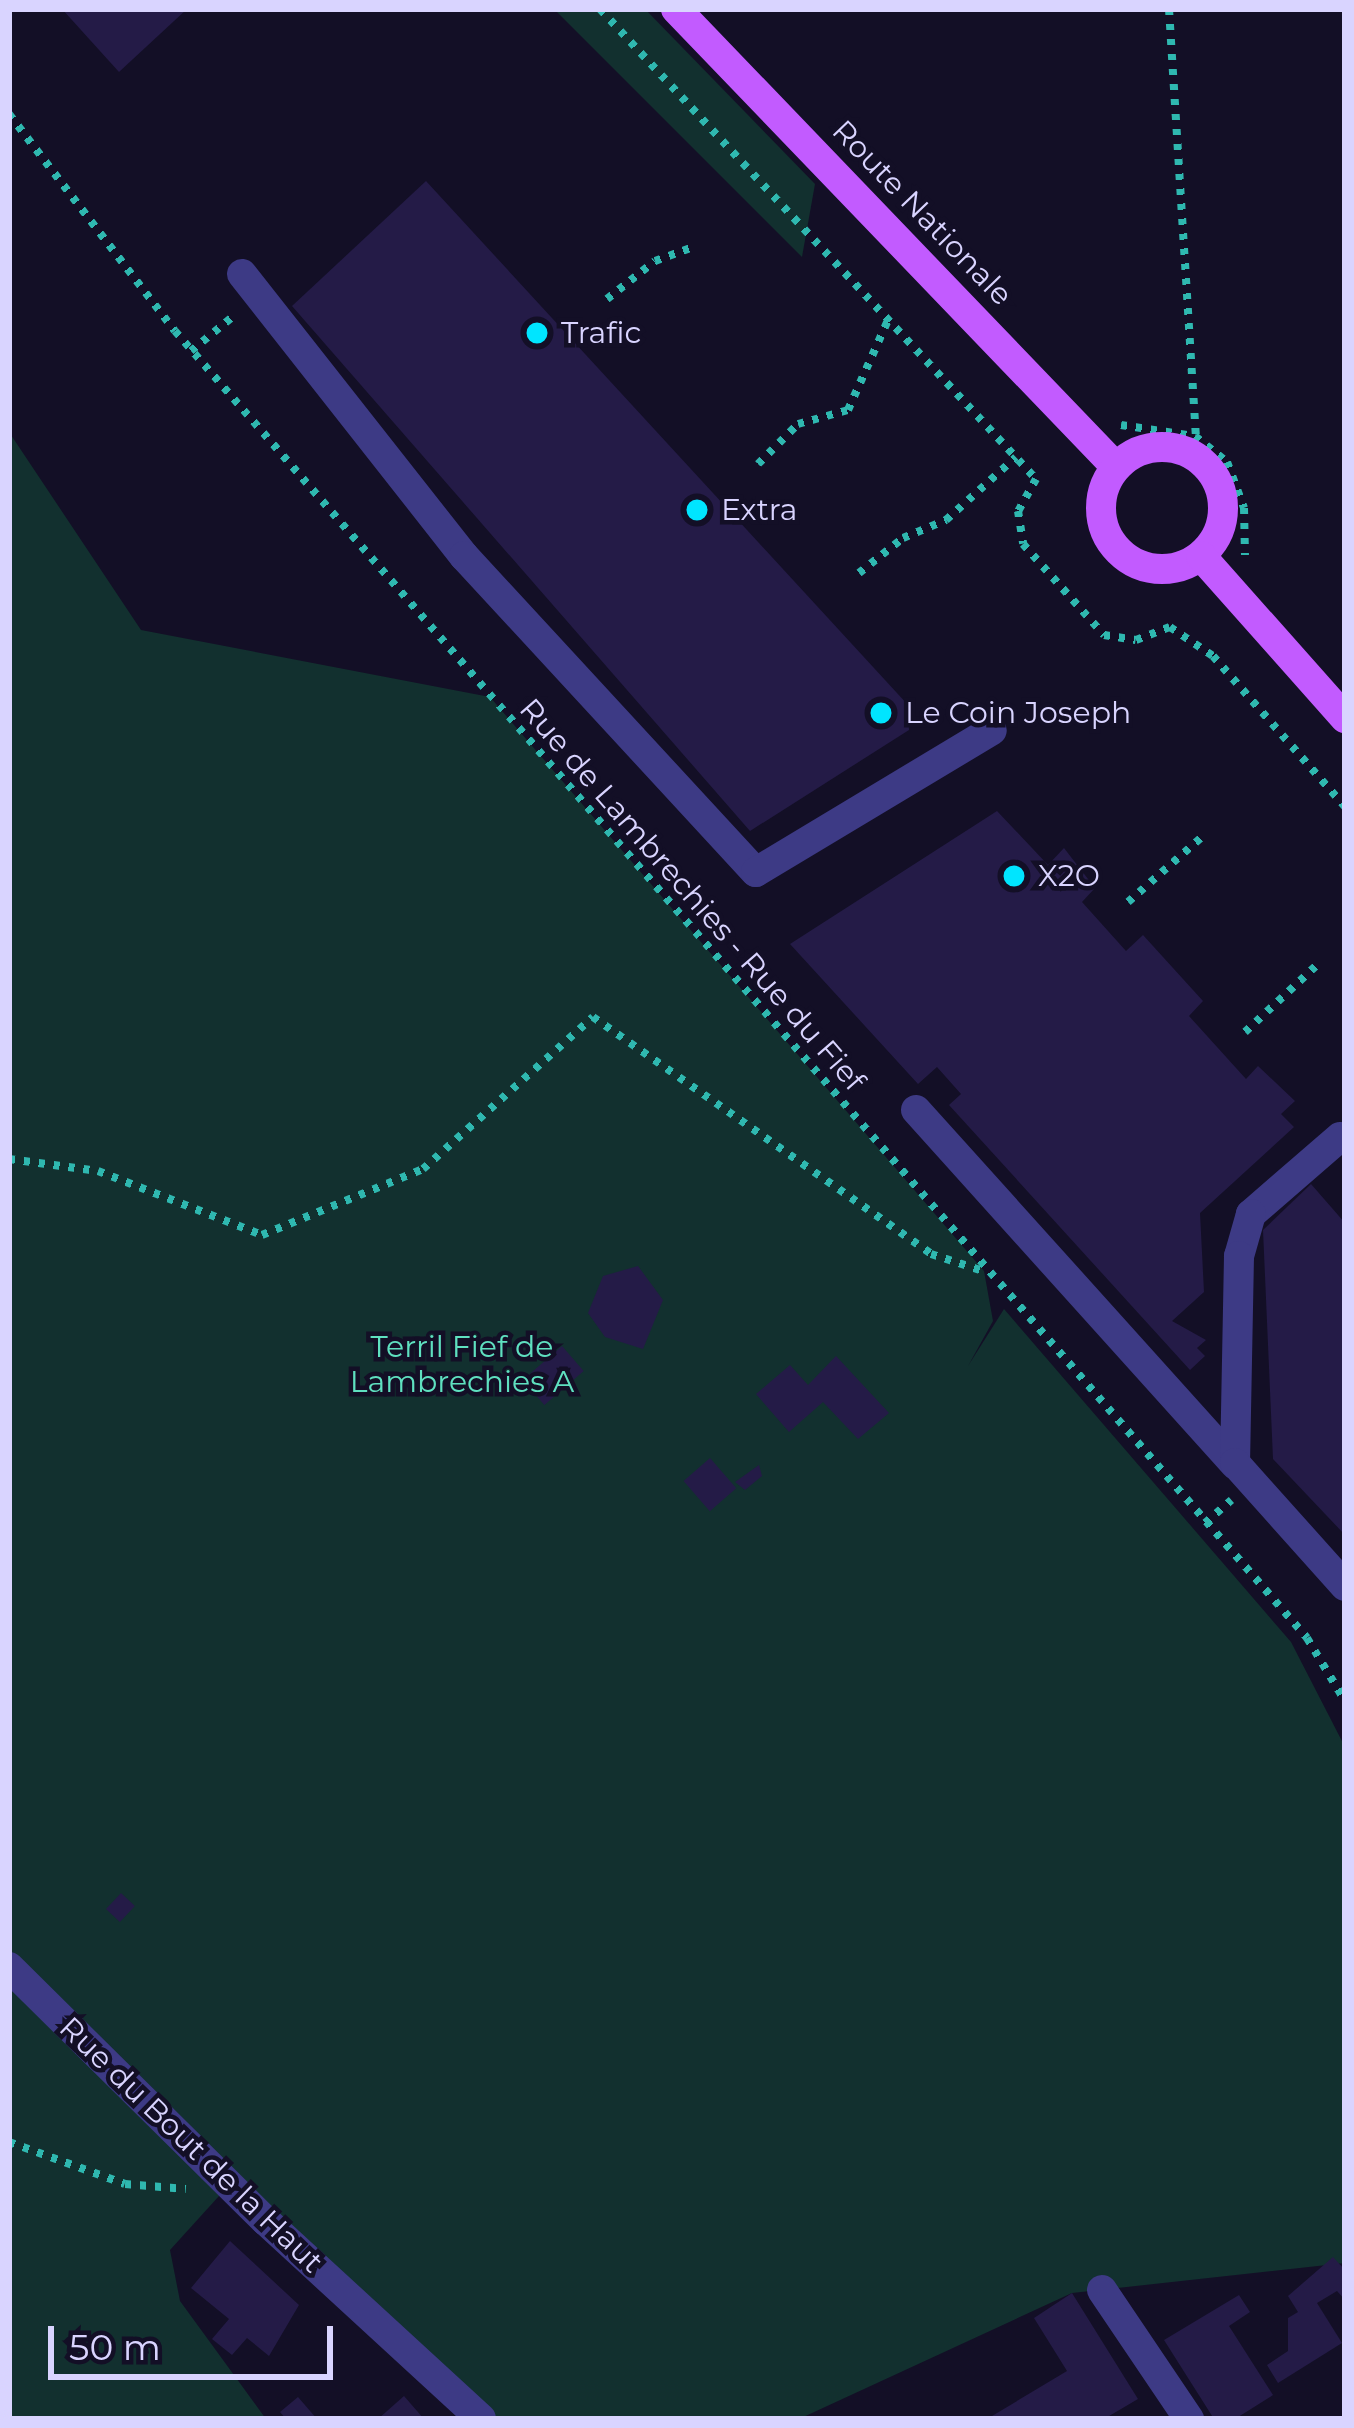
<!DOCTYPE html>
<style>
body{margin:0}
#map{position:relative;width:1354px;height:2428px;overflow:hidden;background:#130f26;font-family:Montserrat,sans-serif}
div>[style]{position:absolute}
.green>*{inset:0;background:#12302f}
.building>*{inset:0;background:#241b47;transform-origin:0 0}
.path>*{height:8px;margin-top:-4px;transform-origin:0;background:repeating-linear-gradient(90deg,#2fb8b0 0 6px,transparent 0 15px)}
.minor>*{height:30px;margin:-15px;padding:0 15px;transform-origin:15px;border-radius:15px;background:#3d3a85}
.major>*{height:30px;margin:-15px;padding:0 15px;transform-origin:15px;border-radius:15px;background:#c25bff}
.major>.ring{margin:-15px;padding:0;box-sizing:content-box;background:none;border:30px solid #c25bff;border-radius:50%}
.dots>*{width:33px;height:33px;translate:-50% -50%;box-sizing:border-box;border:6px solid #130f26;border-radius:50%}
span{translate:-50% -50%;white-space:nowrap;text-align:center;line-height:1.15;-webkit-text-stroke:9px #130f26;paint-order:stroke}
.street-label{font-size:30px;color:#d9d4ff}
.poi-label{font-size:30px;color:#d9d4ff}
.left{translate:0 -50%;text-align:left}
.park-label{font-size:30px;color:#5fe0c0}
.frame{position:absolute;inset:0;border:12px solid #d9d4ff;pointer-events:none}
.scale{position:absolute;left:48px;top:2326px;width:285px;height:54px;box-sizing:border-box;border:6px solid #d9d4ff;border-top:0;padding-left:15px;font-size:36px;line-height:42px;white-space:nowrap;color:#d9d4ff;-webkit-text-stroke:9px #130f26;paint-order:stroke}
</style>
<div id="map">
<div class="green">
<i style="clip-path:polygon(554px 9px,645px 9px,815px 184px,802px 257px)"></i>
<i style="clip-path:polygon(9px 432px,141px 630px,490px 697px,984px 1271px,993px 1321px,968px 1366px,1004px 1309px,1291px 1642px,1345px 1747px,1345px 2263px,1072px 2293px,799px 2419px,481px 2419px,229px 2185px,170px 2250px,180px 2301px,266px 2419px,9px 2419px)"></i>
</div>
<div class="building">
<i style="clip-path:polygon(62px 9px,187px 9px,119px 72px)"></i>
<i style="clip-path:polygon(426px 181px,908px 705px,909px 730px,750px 831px,292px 306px)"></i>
<i style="clip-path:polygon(997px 811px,1048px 865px,1064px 848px,1095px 888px,1082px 902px,1126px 951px,1143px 935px,1203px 1001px,1189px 1016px,1246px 1079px,1258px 1066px,1295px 1101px,1281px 1114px,1294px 1127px,1200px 1213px,1204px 1292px,1172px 1321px,1206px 1340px,1197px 1348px,1205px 1356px,1190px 1370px,949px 1105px,961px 1094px,937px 1067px,918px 1084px,790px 944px)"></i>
<i style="clip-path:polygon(1311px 1184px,1345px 1223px,1345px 1535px,1273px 1459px,1263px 1230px)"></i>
<i style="clip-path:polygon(638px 1266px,663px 1300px,643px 1349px,605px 1337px,588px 1313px,603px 1276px)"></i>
<i style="left:562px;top:1346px;width:33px;height:52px;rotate:49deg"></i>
<i style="clip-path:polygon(836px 1356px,889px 1413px,858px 1439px,823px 1402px,789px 1432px,756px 1394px,790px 1365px,808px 1385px)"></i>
<i style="left:710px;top:1458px;width:40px;height:35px;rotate:49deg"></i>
<i style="clip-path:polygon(759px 1465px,762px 1476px,745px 1490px,735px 1482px)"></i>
<i style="left:121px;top:1893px;width:19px;height:22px;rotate:43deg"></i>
<i style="clip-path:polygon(230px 2241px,299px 2305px,269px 2356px,247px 2338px,232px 2355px,212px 2339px,229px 2319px,191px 2288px)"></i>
<i style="clip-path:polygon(1333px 2257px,1345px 2270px,1345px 2300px,1337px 2291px,1317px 2303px,1342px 2343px,1278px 2383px,1267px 2365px,1288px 2351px,1288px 2318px,1298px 2312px,1288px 2296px)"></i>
<i style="clip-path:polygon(1072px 2293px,1138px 2399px,1104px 2419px,987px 2419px,1067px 2371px,1034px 2318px)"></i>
<i style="clip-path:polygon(1239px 2295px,1250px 2312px,1229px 2326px,1273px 2395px,1235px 2419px,1214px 2419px,1164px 2340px)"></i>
<i style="clip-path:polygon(404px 2396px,424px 2419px,378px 2419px)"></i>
<i style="clip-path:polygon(298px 2397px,317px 2419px,286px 2419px,280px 2412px)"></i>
</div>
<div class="path">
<i style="left:600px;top:9px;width:641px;rotate:47.15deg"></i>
<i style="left:1036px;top:479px;width:37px;rotate:119deg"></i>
<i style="left:1018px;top:511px;width:33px;rotate:81deg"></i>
<i style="left:1023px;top:544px;width:122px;rotate:48.3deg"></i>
<i style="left:1104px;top:635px;width:32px;rotate:9deg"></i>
<i style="left:1136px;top:640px;width:36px;rotate:-21deg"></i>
<i style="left:1170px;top:627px;width:52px;rotate:34deg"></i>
<i style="left:1213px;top:656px;width:201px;rotate:48.8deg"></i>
<i style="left:1169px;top:9px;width:449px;rotate:86.4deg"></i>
<i style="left:9px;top:114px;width:273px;rotate:52.6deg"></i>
<i style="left:175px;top:331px;width:1729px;rotate:49.1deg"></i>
<i style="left:1307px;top:1638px;width:74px;rotate:58.9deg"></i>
<i style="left:607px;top:299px;width:61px;rotate:-38.4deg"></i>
<i style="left:655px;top:261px;width:40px;rotate:-20.2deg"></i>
<i style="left:191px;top:351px;width:58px;rotate:-39.4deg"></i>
<i style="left:1121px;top:425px;width:75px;rotate:8.5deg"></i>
<i style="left:1195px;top:436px;width:41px;rotate:39.1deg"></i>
<i style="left:1227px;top:462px;width:49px;rotate:69.7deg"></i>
<i style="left:1244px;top:508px;width:47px;rotate:88.8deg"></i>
<i style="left:758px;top:464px;width:57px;rotate:-45deg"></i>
<i style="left:798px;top:424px;width:52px;rotate:-15.6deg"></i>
<i style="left:848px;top:410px;width:98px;rotate:-66deg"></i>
<i style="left:859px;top:573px;width:56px;rotate:-38.5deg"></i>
<i style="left:903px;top:538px;width:47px;rotate:-22.7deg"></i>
<i style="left:946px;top:520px;width:94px;rotate:-42deg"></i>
<i style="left:1128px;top:902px;width:103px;rotate:-41.4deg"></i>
<i style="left:1245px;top:1032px;width:103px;rotate:-43deg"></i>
<i style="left:9px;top:1159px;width:90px;rotate:7.7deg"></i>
<i style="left:98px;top:1171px;width:176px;rotate:21.3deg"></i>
<i style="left:262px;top:1235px;width:174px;rotate:-22.3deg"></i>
<i style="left:423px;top:1169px;width:228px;rotate:-41.8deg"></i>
<i style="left:593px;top:1017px;width:413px;rotate:35deg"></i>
<i style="left:931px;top:1254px;width:52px;rotate:18.1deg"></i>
<i style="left:1205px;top:1523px;width:35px;rotate:-41deg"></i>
<i style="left:9px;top:2142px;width:123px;rotate:19.9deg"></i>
<i style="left:125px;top:2184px;width:61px;rotate:4.7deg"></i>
</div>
<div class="minor">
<i style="left:242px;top:274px;width:359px;rotate:51.8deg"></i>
<i style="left:464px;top:556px;width:430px;rotate:47.3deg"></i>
<i style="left:756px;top:872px;width:275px;rotate:-31deg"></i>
<i style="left:916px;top:1110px;width:477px;rotate:48deg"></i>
<i style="left:1340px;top:1137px;width:118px;rotate:139.1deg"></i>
<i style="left:1251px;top:1214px;width:44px;rotate:105.9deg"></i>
<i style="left:1239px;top:1256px;width:207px;rotate:91.1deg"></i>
<i style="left:1235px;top:1463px;width:165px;rotate:48.2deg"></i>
<i style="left:9px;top:1967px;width:361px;rotate:44.7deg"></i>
<i style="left:266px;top:2221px;width:292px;rotate:42.6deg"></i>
<i style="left:1102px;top:2290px;width:156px;rotate:56deg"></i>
</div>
<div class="major">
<i style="left:676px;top:9px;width:635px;rotate:46.15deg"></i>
<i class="ring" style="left:1101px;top:447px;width:92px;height:92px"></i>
<i style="left:1201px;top:556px;width:217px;rotate:48.4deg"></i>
</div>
<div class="dots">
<i style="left:537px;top:333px;background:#00e5ff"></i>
<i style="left:697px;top:510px;background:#00e5ff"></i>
<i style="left:881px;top:713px;background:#00e5ff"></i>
<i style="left:1014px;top:876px;background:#00e5ff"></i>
</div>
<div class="street-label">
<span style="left:922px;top:213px;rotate:46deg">Route Nationale</span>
<span style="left:692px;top:895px;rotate:49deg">Rue de Lambrechies - Rue du Fief</span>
<span style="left:191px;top:2145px;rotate:44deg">Rue du Bout de la Haut</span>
</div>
<div class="poi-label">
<span class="left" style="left:561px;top:333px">Trafic</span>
<span class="left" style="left:721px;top:510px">Extra</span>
<span class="left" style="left:905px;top:713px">Le Coin Joseph</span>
<span class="left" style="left:1038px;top:876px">X2O</span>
</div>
<div class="park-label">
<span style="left:462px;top:1364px">Terril Fief de<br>Lambrechies A</span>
</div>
<div class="frame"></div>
<div class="scale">50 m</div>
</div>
